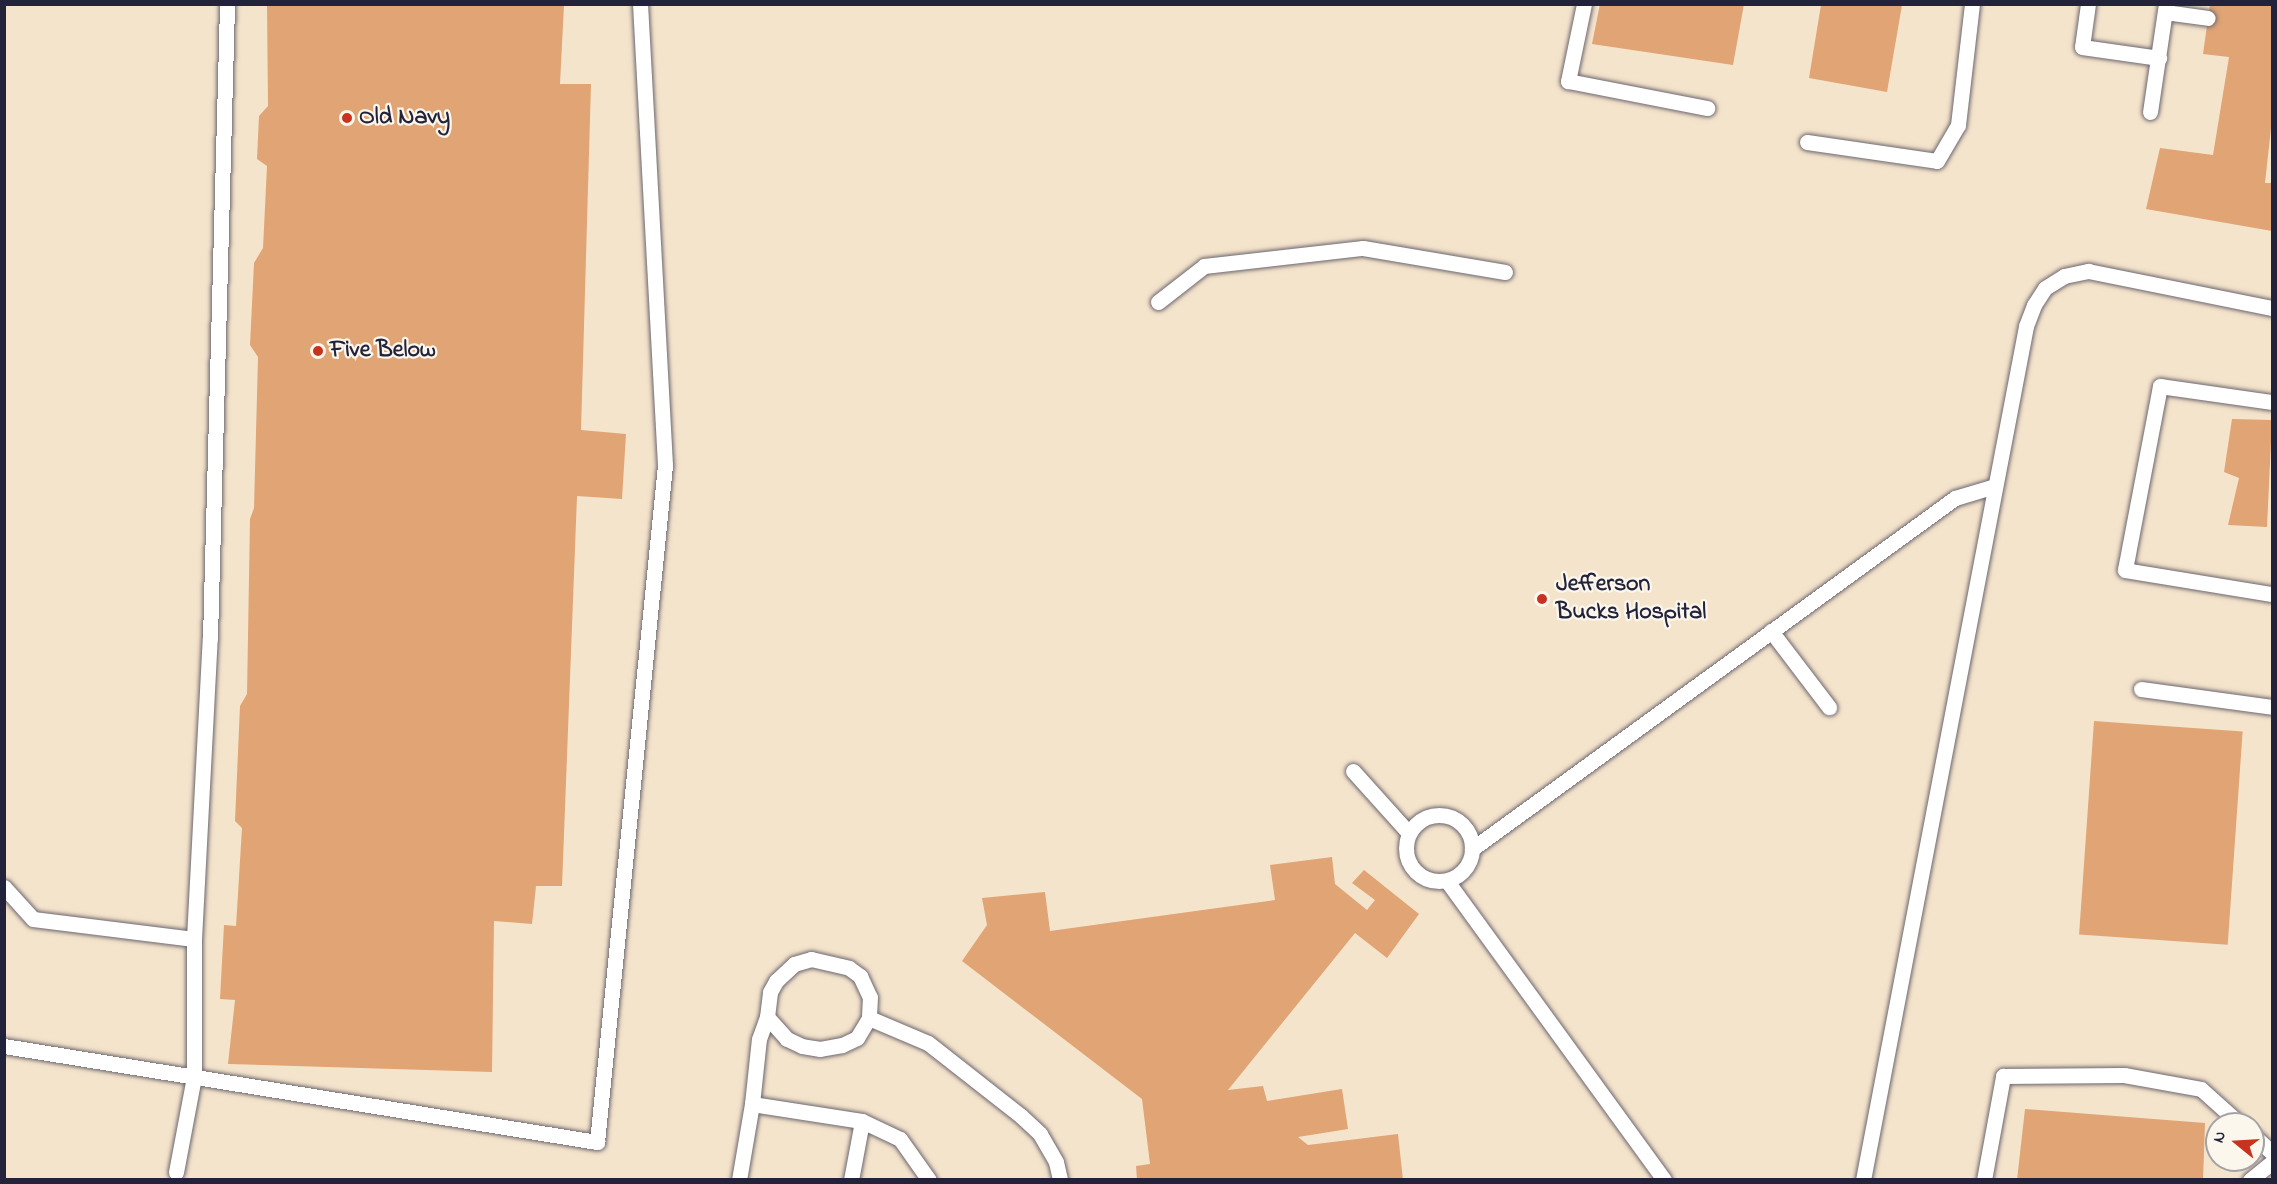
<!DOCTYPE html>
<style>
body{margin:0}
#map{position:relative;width:2277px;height:1184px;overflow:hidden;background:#f5e4cc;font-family:"Indie Flower",sans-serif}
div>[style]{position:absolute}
.building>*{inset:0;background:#e0a475;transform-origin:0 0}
.roads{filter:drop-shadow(0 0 2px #6c666e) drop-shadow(0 0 2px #6c666e)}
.service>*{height:15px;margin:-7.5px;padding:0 7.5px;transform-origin:7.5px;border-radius:7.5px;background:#fff}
.service>.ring{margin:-7.5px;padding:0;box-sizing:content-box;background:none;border:15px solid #fff;border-radius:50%}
.dots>*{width:16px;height:16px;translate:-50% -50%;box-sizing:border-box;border:3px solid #fbf7ec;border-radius:50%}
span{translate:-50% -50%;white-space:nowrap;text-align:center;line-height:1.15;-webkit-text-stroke:4.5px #fbf7ec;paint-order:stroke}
.poi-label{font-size:24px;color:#22223b;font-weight:700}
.left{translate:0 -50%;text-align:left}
.frame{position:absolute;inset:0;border:6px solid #22223b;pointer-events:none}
.north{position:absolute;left:2205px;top:1112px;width:60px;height:60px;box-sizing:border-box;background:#fbf7ec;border:2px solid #a4a2a5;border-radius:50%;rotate:288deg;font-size:16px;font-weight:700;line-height:24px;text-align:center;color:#22223b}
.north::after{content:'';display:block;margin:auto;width:21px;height:27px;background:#c8321e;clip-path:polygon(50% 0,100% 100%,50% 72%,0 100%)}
</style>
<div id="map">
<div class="building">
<i style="clip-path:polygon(1600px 4px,1744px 4px,1733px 65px,1592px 44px)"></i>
<i style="clip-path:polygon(2210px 4px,2272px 4px,2272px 119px,2265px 183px,2272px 183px,2272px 231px,2146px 209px,2160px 148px,2213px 155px,2229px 57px,2203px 54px)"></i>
<i style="clip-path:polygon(267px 5px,564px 5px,560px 84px,591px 84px,581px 430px,626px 434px,622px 499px,577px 496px,562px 886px,536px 886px,532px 924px,494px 921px,492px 1072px,228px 1064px,235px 1000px,220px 999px,224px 925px,236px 926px,242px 828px,235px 821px,240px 706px,247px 694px,250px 519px,254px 508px,258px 357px,250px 345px,254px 263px,263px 248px,267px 166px,257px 159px,259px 116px,268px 106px)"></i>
<i style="clip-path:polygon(1821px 5px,1902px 5px,1887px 92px,1809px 78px)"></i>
<i style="clip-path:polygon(2232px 419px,2272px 420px,2267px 527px,2228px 525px,2239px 478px,2224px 472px)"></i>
<i style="left:2094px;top:721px;width:149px;height:214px;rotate:4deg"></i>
<i style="clip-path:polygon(1332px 857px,1335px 884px,1367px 910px,1375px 900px,1352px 883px,1364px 870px,1419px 914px,1387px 958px,1355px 933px,1228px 1090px,1263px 1086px,1267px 1101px,1342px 1089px,1348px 1129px,1298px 1137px,1308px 1145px,1398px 1134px,1403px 1180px,1137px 1180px,1136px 1166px,1150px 1164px,1142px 1099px,962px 961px,987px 925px,982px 898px,1045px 892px,1050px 931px,1275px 900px,1270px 865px)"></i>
<i style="clip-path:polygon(2025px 1109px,2205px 1123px,2203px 1180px,2017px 1180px)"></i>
</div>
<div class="roads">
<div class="service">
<i style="left:1584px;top:4px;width:79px;rotate:101.7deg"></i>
<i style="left:1568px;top:81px;width:142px;rotate:11deg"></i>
<i style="left:2088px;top:4px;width:43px;rotate:97.9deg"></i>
<i style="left:2082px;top:47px;width:78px;rotate:8.1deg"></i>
<i style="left:2165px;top:12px;width:43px;rotate:7.9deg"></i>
<i style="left:2150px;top:112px;width:109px;rotate:-81.6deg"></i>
<i style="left:1807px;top:142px;width:131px;rotate:8.3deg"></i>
<i style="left:1937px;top:161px;width:42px;rotate:-59.7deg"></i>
<i style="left:1958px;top:125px;width:122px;rotate:-83.4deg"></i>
<i style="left:1158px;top:302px;width:58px;rotate:-38deg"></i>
<i style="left:1204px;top:266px;width:160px;rotate:-6.5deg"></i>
<i style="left:1363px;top:248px;width:144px;rotate:9.6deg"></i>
<i style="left:2272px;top:402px;width:113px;rotate:-171.9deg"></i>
<i style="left:2160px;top:386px;width:187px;rotate:100.8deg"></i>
<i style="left:2125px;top:570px;width:149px;rotate:9.3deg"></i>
<i style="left:1771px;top:631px;width:96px;rotate:52.7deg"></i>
<i style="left:2141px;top:689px;width:132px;rotate:7.8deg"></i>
<i style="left:1353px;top:771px;width:82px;rotate:48deg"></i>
<i class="ring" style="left:1406px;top:815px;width:51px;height:51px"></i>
<i style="left:1472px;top:849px;width:597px;rotate:-36.01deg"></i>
<i style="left:1955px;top:498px;width:42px;rotate:-16.7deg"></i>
<i style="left:1447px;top:881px;width:369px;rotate:54deg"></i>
<i style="left:4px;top:887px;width:43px;rotate:47.8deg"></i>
<i style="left:33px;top:919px;width:162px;rotate:7.1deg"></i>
<i style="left:811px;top:959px;width:39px;rotate:13deg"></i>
<i style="left:849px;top:968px;width:14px;rotate:36deg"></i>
<i style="left:860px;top:976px;width:23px;rotate:65deg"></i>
<i style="left:870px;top:997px;width:21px;rotate:93deg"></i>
<i style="left:869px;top:1018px;width:23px;rotate:121deg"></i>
<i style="left:857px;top:1038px;width:17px;rotate:155deg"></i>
<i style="left:842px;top:1045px;width:22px;rotate:170deg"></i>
<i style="left:820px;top:1049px;width:18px;rotate:-171deg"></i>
<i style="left:802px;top:1046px;width:17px;rotate:-155deg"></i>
<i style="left:787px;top:1039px;width:30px;rotate:-132deg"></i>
<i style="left:767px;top:1017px;width:25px;rotate:-83deg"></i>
<i style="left:770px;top:992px;width:13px;rotate:-61deg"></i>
<i style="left:776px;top:981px;width:25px;rotate:-43deg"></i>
<i style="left:794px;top:964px;width:18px;rotate:-16deg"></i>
<i style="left:869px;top:1018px;width:64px;rotate:23deg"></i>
<i style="left:928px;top:1043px;width:118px;rotate:38.1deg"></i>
<i style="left:1021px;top:1116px;width:26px;rotate:43deg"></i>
<i style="left:1040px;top:1134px;width:32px;rotate:60deg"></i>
<i style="left:1056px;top:1162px;width:18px;rotate:77deg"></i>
<i style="left:4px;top:1046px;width:601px;rotate:9.2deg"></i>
<i style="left:597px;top:1142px;width:680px;rotate:-84.26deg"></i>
<i style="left:665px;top:465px;width:462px;rotate:-93.1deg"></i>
<i style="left:752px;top:1104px;width:65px;rotate:-83.9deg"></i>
<i style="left:759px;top:1039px;width:23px;rotate:-70deg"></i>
<i style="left:2253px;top:1135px;width:26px;rotate:43deg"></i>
<i style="left:176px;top:1172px;width:97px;rotate:-79.3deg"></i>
<i style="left:194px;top:1077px;width:138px;rotate:-90deg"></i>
<i style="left:194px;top:939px;width:301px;rotate:-87deg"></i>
<i style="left:210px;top:638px;width:634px;rotate:-88.46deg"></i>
<i style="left:739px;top:1180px;width:77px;rotate:-80.3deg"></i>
<i style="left:752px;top:1104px;width:111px;rotate:8.8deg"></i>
<i style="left:862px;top:1121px;width:42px;rotate:25.3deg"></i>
<i style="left:900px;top:1139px;width:50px;rotate:54.7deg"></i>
<i style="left:851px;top:1180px;width:60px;rotate:-79.4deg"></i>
<i style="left:1863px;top:1180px;width:869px;rotate:-79.19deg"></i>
<i style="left:2026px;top:326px;width:22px;rotate:-69deg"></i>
<i style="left:2034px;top:305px;width:20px;rotate:-57deg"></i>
<i style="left:2045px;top:288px;width:22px;rotate:-32deg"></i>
<i style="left:2064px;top:276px;width:25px;rotate:-12deg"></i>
<i style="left:2088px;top:271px;width:188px;rotate:11.4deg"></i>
<i style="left:1984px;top:1180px;width:106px;rotate:-79.6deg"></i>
<i style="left:2003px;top:1076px;width:121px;rotate:-0.5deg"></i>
<i style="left:2124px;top:1075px;width:78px;rotate:10.3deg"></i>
<i style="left:2201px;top:1089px;width:52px;rotate:41.9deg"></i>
<i style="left:2250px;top:1180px;width:28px;rotate:-39deg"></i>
</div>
</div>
<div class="dots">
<i style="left:347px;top:118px;background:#c8321e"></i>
<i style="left:318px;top:351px;background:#c8321e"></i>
<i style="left:1542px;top:599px;background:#c8321e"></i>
</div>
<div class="poi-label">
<span class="left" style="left:359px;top:118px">Old Navy</span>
<span class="left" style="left:330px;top:351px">Five Below</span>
<span class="left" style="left:1556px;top:599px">Jefferson<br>Bucks Hospital</span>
</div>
<div class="frame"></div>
<div class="north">N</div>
</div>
